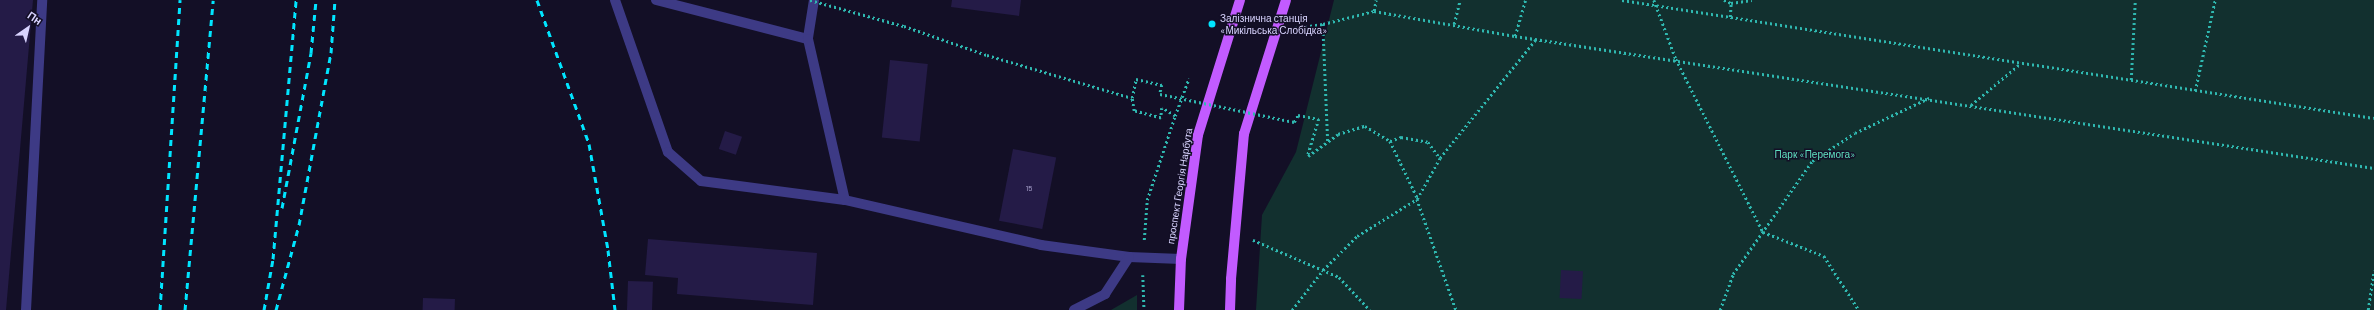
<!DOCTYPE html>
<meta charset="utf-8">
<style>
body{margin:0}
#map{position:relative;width:2374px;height:310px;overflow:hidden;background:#130f26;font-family:Barlow,sans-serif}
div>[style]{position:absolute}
.green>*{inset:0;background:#12302f}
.building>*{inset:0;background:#241b47;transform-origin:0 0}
.path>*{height:2.5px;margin-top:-1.25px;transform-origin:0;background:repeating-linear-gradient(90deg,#2fb8b0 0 2px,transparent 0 5px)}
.lane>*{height:10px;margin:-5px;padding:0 5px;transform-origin:5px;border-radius:5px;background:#3d3a85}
.primary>*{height:10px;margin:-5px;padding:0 5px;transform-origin:5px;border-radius:5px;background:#c25bff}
.rail>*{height:3px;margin-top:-1.5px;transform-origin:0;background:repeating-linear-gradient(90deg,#00e5ff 0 6px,transparent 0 11px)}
.path-bridge>*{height:2.5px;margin-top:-1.25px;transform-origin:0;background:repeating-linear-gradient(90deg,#2fb8b0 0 2px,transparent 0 5px)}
.dots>*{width:11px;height:11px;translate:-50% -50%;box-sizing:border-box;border:2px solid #130f26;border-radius:50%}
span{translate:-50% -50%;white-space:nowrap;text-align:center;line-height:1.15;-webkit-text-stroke:3px #130f26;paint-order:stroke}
.number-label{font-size:8px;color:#aca6d1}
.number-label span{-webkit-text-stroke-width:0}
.poi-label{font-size:10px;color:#d9d4ff}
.left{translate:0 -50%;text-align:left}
.park-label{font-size:10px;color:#5fe0c0}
.street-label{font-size:10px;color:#d9d4ff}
.north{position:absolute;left:8px;top:8px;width:40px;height:40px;-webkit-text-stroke:3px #130f26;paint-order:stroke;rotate:34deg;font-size:11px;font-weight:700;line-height:16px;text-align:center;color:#d9d4ff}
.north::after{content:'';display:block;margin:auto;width:14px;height:18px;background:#d9d4ff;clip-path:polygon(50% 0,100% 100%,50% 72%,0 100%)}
</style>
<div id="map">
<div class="green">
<i style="clip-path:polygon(1334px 0,2374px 0,2374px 310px,1256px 310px,1262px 215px,1296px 152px)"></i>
<i style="clip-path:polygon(1137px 295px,1137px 310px,1111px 310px)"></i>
</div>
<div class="building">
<i style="clip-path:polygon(0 0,33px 0,6px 310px,0 310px)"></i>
<i style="clip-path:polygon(952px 0,1021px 0,1019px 16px,951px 7px)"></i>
<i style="left:890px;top:60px;width:38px;height:78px;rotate:6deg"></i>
<i style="left:725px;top:131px;width:18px;height:19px;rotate:19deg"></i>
<i style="left:1013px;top:149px;width:44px;height:73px;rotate:11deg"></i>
<i style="clip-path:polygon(648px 239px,817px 253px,813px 305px,677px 294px,678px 278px,645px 275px)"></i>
<i style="left:1561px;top:270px;width:22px;height:28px;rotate:3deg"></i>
<i style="left:628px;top:281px;width:25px;height:29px;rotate:2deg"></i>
<i style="left:423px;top:298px;width:32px;height:12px;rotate:2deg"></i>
</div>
<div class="path">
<i style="left:1622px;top:0;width:761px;rotate:8.92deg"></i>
<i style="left:1654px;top:0;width:63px;rotate:69.6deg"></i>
<i style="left:1676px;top:59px;width:194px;rotate:63.3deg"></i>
<i style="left:1763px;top:232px;width:66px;rotate:21.5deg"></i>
<i style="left:1824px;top:256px;width:64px;rotate:57.1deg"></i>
<i style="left:1724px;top:0;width:8px;rotate:23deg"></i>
<i style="left:1731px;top:3px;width:21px;rotate:-8deg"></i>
<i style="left:1374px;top:11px;width:143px;rotate:10.1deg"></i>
<i style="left:1515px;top:36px;width:869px;rotate:8.74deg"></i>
<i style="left:1730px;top:17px;width:14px;rotate:-86deg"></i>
<i style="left:1323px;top:24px;width:117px;rotate:87.6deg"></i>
<i style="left:1454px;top:24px;width:25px;rotate:-76deg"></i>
<i style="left:904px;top:26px;width:88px;rotate:19.3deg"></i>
<i style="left:987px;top:55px;width:151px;rotate:16.5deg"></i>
<i style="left:1295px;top:28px;width:28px;rotate:-8deg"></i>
<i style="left:1323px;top:24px;width:53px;rotate:-14.3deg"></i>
<i style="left:1374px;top:11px;width:11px;rotate:-80deg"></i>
<i style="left:1515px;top:36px;width:37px;rotate:-74deg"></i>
<i style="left:2131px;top:80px;width:80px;rotate:-87.1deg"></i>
<i style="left:2195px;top:91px;width:93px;rotate:-77.6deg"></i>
<i style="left:1971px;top:105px;width:65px;rotate:-40deg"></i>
<i style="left:1175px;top:116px;width:40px;rotate:-69.8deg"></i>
<i style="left:1294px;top:122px;width:8px;rotate:-60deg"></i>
<i style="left:1298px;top:115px;width:21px;rotate:11deg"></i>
<i style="left:1319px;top:119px;width:39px;rotate:107deg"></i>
<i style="left:1390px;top:141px;width:64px;rotate:64.2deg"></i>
<i style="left:1308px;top:156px;width:37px;rotate:-36deg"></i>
<i style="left:1338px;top:134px;width:28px;rotate:-17deg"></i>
<i style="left:1365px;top:126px;width:29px;rotate:31deg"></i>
<i style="left:1390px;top:141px;width:12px;rotate:-20deg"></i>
<i style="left:1401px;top:137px;width:27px;rotate:10deg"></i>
<i style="left:1428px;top:142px;width:20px;rotate:53deg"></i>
<i style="left:1417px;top:199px;width:118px;rotate:70.6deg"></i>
<i style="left:1144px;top:240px;width:40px;rotate:-85.7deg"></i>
<i style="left:1147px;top:200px;width:89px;rotate:-71.6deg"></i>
<i style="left:1175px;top:116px;width:15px;rotate:-148deg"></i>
<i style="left:1162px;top:108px;width:10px;rotate:96deg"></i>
<i style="left:1161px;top:118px;width:28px;rotate:-165deg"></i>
<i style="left:1134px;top:111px;width:13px;rotate:-99deg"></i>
<i style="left:1132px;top:98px;width:19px;rotate:-78deg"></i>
<i style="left:1136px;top:79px;width:27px;rotate:13deg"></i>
<i style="left:1162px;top:85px;width:9px;rotate:103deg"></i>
<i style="left:1253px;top:240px;width:94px;rotate:23.3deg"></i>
<i style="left:1339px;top:277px;width:45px;rotate:46.8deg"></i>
<i style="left:1143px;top:275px;width:35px;rotate:88deg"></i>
<i style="left:1292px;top:310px;width:51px;rotate:-52.2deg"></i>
<i style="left:1323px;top:270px;width:48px;rotate:-45deg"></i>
<i style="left:1357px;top:236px;width:70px;rotate:-31.7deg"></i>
<i style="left:1417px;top:199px;width:47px;rotate:-60.7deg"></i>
<i style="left:1440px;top:158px;width:153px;rotate:-51.1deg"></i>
<i style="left:1720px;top:310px;width:38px;rotate:-70deg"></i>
<i style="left:1733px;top:274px;width:138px;rotate:-55deg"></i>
<i style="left:1812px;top:161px;width:51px;rotate:-33.1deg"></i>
<i style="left:1855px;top:133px;width:82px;rotate:-25.3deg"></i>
<i style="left:2368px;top:310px;width:40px;rotate:-81.5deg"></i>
</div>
<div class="lane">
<i style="left:615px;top:0;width:161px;rotate:70.8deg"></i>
<i style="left:668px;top:152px;width:44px;rotate:41.3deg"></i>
<i style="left:701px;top:181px;width:145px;rotate:7.5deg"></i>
<i style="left:845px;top:200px;width:201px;rotate:12.9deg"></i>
<i style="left:1041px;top:245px;width:89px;rotate:7.8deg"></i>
<i style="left:1129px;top:257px;width:52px;rotate:2.2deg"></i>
<i style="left:656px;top:0;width:157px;rotate:14.4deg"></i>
<i style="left:814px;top:0;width:39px;rotate:99deg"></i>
<i style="left:808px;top:39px;width:165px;rotate:77.1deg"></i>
<i style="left:26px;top:310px;width:310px;rotate:-87deg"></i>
<i style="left:1074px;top:310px;width:35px;rotate:-27deg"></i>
<i style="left:1105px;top:294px;width:44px;rotate:-57deg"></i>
</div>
<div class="primary">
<i style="left:1179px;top:310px;width:51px;rotate:-87.8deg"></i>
<i style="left:1181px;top:259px;width:125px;rotate:-82.2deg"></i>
<i style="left:1198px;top:135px;width:141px;rotate:-72.7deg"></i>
<i style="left:1230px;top:310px;width:31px;rotate:-88deg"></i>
<i style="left:1231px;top:279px;width:146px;rotate:-84.9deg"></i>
<i style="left:1244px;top:134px;width:140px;rotate:-72.6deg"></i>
</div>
<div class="rail">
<i style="left:537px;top:0;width:153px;rotate:70.1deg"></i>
<i style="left:589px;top:144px;width:108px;rotate:79.8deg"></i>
<i style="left:608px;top:250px;width:60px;rotate:83.3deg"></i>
<i style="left:282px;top:208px;width:158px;rotate:-79.4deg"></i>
<i style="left:311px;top:53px;width:53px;rotate:-84.6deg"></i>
<i style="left:160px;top:310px;width:311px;rotate:-86.3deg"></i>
<i style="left:185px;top:310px;width:311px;rotate:-84.8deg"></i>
<i style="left:264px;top:310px;width:52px;rotate:-80deg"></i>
<i style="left:273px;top:259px;width:260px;rotate:-84.9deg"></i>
<i style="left:276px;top:310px;width:88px;rotate:-74.9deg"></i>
<i style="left:299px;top:225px;width:175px;rotate:-79.5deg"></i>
<i style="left:331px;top:53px;width:53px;rotate:-85.7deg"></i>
</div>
<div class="path-bridge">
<i style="left:810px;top:0;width:98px;rotate:15.5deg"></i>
<i style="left:1160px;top:94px;width:137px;rotate:11.8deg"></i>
</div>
<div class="dots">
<i style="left:1212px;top:24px;background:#00e5ff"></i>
</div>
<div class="number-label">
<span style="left:1029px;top:189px">15</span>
</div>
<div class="poi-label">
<span class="left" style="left:1220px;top:24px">Залізнична станція<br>«Микільська Слобідка»</span>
</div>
<div class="park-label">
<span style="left:1815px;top:155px">Парк «Перемога»</span>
</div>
<div class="street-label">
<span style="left:1180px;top:186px;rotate:-81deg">проспект Георгія Нарбута</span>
</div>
<div class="north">Пн</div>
</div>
